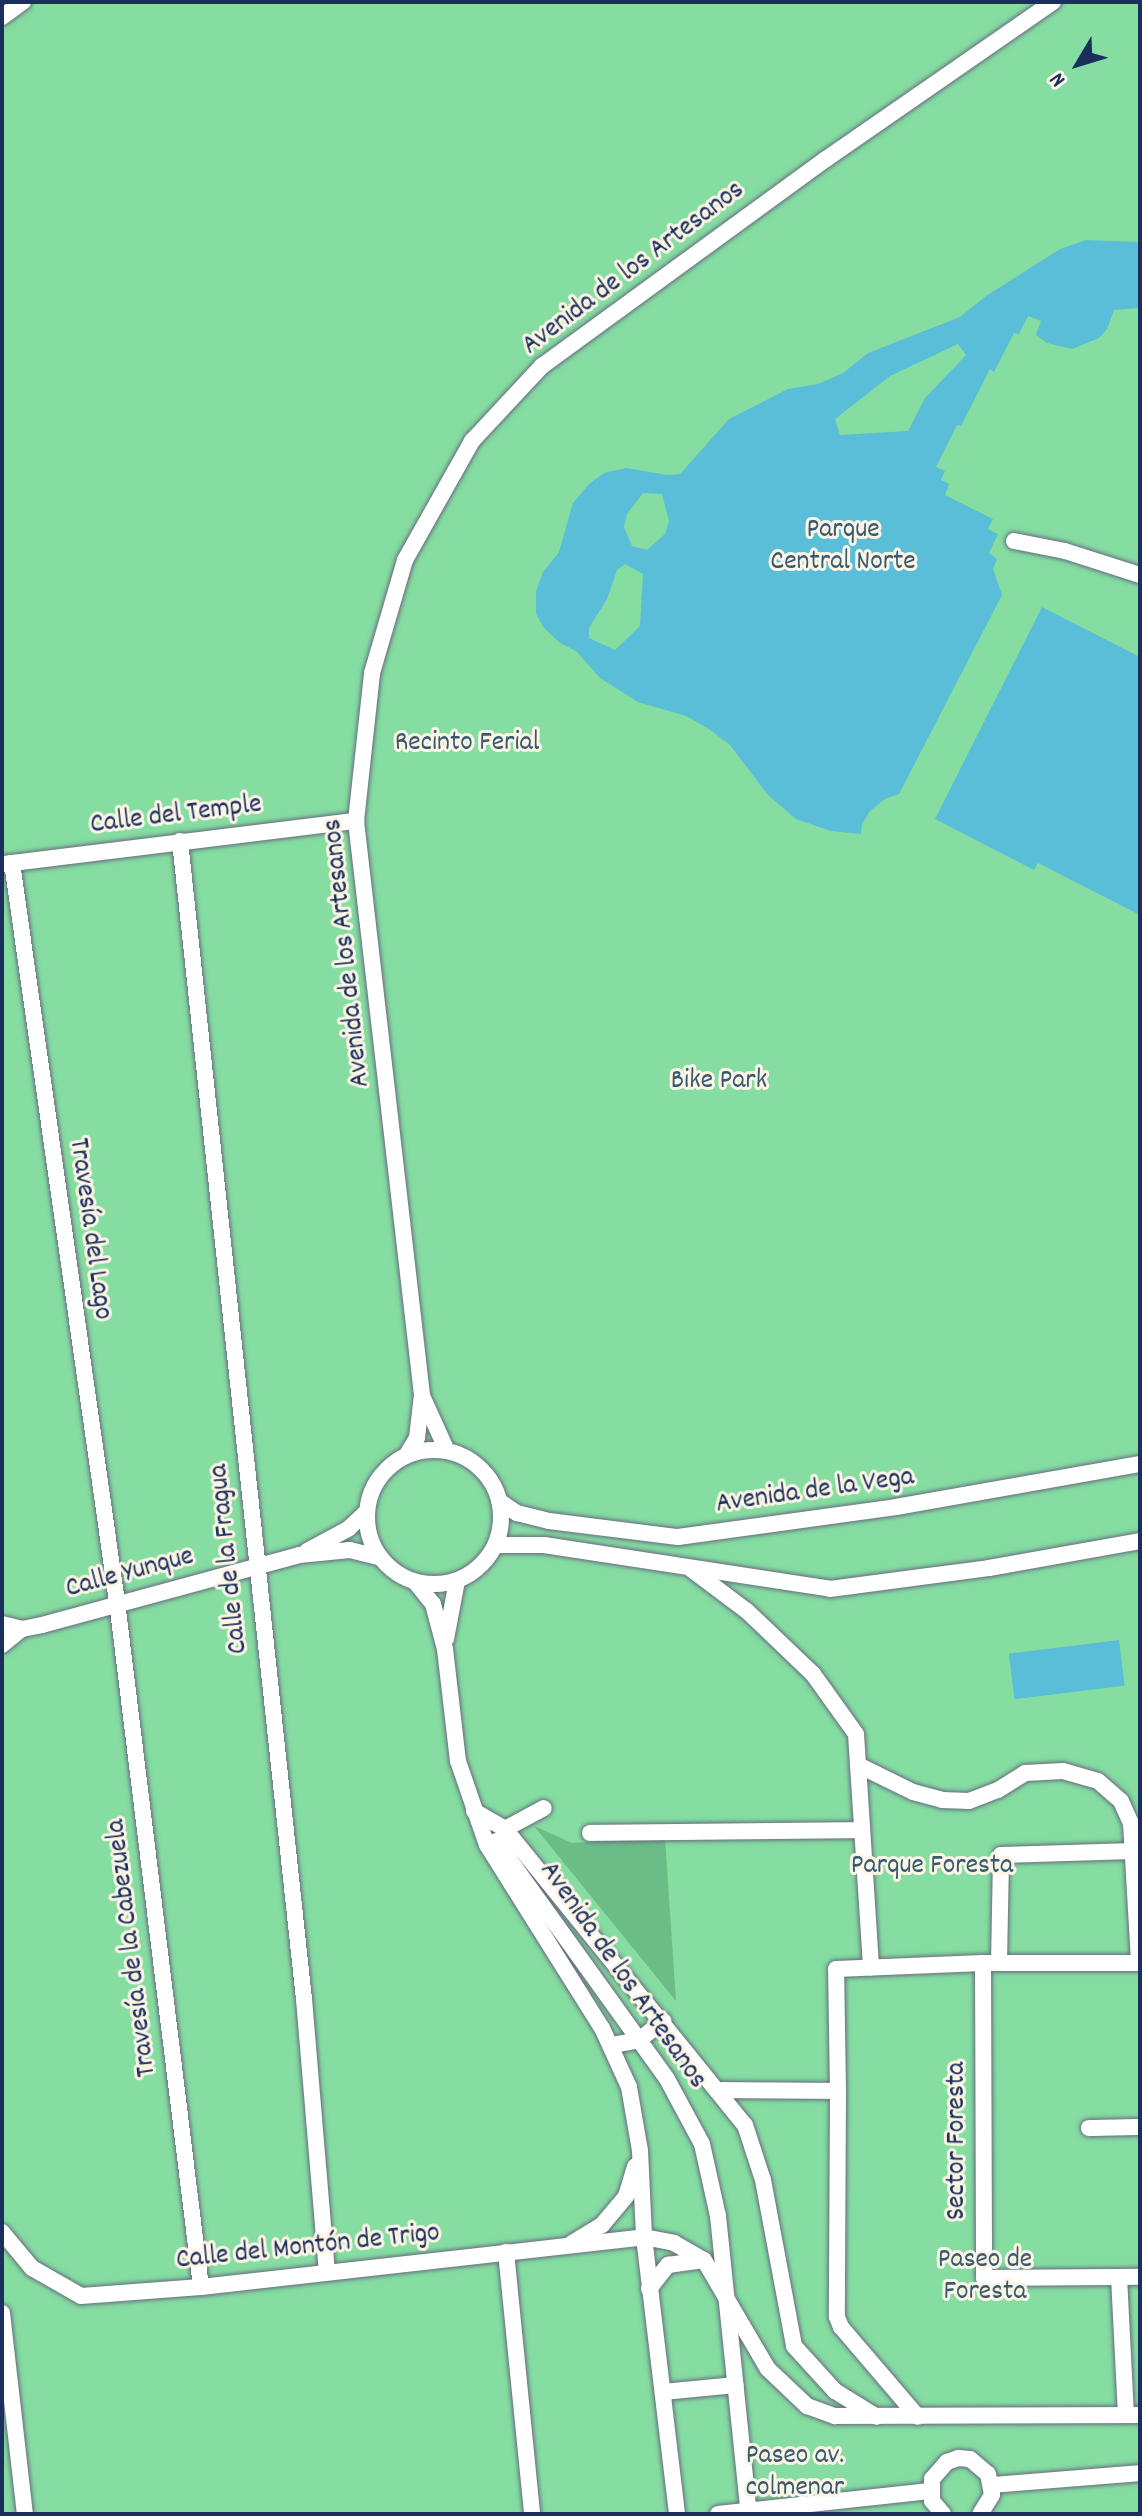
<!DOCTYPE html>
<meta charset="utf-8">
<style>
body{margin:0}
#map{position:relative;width:1142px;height:2516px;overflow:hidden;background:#f4dec1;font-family:Dekko,sans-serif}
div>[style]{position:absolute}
.green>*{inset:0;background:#85dda1;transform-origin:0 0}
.forest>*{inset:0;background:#6cbc87}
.water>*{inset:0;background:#5bbed9;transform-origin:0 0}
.roads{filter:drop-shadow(0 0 2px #676c81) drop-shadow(0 0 2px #676c81)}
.minor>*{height:16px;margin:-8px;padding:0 8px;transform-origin:8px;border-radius:8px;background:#fff}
.minor>.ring{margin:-8px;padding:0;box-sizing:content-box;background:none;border:16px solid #fff;border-radius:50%}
span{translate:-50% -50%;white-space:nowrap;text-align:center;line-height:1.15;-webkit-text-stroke:6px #fcf5e5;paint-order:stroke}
.street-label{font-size:28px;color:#1b2f5e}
.park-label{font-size:28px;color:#365a6f}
.frame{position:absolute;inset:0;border:4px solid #1b2f5e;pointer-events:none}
.north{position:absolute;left:1038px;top:24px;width:80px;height:80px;-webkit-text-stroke:6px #fcf5e5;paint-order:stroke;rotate:232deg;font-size:22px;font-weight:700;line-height:32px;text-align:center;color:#1b2f5e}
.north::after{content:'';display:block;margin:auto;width:28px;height:36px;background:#1b2f5e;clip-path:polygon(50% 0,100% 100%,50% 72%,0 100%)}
</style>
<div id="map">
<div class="green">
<i style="left:2px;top:2px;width:1138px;height:2512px"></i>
</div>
<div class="forest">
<i style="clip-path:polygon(534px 1826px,572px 1843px,665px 1838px,676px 2001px)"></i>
</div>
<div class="water">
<i style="clip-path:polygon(evenodd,1086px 240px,1140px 242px,1140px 308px,1114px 310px,1107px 329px,1099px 338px,1072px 349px,1047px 343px,1036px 335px,1041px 321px,1028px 316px,1019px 334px,1014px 333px,994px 372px,990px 369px,961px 426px,957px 425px,936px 467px,945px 471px,941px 480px,949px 484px,945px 495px,993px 519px,988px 529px,998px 534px,989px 553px,997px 559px,993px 569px,1002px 595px,899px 794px,885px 799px,870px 811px,862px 824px,861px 834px,831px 831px,796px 819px,768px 795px,730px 745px,709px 729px,686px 716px,638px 702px,600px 678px,576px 651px,560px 643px,544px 628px,536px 614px,536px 591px,543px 572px,559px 552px,573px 503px,589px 484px,604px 473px,626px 468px,667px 475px,680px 474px,729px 419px,788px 389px,818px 384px,843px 373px,868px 353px,960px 317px,986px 296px,1060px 249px,1086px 240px,958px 344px,966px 355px,925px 398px,908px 431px,840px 435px,835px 419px,890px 376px,958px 344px,1086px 240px,643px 493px,662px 494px,669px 521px,665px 534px,647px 550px,632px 546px,624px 527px,627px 514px,643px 493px,1086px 240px,625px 564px,643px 574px,640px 626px,615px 650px,589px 638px,589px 628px,607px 599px,617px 570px,625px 564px)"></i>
<i style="clip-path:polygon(1042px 607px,1140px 657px,1140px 915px,1038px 863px,1034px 870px,935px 819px)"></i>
<i style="left:1119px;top:1640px;width:46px;height:111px;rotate:83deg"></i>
</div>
<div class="roads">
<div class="minor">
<i style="left:2px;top:17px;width:26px;rotate:-36deg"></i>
<i style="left:1014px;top:541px;width:52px;rotate:11.1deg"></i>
<i style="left:1065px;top:551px;width:79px;rotate:17.7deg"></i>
<i style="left:180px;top:841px;width:1165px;rotate:83.89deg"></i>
<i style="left:304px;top:1999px;width:273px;rotate:85.2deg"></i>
<i style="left:12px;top:863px;width:746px;rotate:81.91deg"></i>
<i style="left:117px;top:1602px;width:690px;rotate:83.01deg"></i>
<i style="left:4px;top:864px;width:355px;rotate:-7deg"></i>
<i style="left:423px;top:1398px;width:58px;rotate:65.6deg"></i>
<i class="ring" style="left:367px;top:1450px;width:118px;height:118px"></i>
<i style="left:406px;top:1456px;width:21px;rotate:-59deg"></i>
<i style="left:417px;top:1438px;width:43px;rotate:-83.4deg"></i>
<i style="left:422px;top:1395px;width:578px;rotate:-96.56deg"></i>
<i style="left:356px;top:821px;width:149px;rotate:-83.8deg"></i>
<i style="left:372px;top:673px;width:118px;rotate:-73.7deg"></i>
<i style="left:405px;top:560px;width:137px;rotate:-60.6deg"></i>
<i style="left:472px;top:441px;width:103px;rotate:-47deg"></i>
<i style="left:542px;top:366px;width:351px;rotate:-36.1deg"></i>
<i style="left:826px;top:159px;width:276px;rotate:-34.7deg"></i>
<i style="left:499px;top:1501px;width:22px;rotate:34deg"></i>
<i style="left:517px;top:1513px;width:33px;rotate:14deg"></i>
<i style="left:549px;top:1521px;width:130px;rotate:7.1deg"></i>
<i style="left:678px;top:1537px;width:220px;rotate:-7.8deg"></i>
<i style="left:896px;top:1507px;width:248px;rotate:-10deg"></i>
<i style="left:496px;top:1545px;width:48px"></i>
<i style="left:544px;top:1545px;width:289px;rotate:8.7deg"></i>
<i style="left:830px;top:1589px;width:160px;rotate:-7.5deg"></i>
<i style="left:989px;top:1568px;width:153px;rotate:-10.1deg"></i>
<i style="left:307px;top:1551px;width:47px;rotate:-28.2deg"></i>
<i style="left:348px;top:1529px;width:26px;rotate:-43deg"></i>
<i style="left:691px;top:1569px;width:70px;rotate:36.9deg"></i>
<i style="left:747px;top:1611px;width:91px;rotate:43.7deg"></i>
<i style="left:813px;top:1674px;width:74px;rotate:54.4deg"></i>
<i style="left:856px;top:1734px;width:234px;rotate:86.3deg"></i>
<i style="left:416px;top:1583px;width:27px;rotate:51deg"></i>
<i style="left:433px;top:1604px;width:47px;rotate:75.1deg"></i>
<i style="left:445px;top:1649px;width:113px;rotate:83.4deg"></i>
<i style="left:458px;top:1761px;width:89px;rotate:71deg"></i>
<i style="left:487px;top:1845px;width:216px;rotate:57.9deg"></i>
<i style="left:602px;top:2028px;width:65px;rotate:65.4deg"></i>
<i style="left:629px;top:2087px;width:65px;rotate:80.2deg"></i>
<i style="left:640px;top:2151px;width:86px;rotate:87.3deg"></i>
<i style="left:644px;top:2237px;width:279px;rotate:83.2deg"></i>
<i style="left:2px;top:1624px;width:21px;rotate:14deg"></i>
<i style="left:22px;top:1629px;width:20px;rotate:-11deg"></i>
<i style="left:42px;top:1625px;width:266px;rotate:-15.2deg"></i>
<i style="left:299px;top:1555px;width:51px;rotate:-5.6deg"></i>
<i style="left:350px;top:1550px;width:30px;rotate:14deg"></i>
<i style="left:446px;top:1639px;width:59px;rotate:-79.3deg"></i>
<i style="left:2px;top:1645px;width:26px;rotate:-39deg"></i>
<i style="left:858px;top:1765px;width:61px;rotate:26.1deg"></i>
<i style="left:913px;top:1792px;width:30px;rotate:15deg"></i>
<i style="left:942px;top:1800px;width:27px;rotate:2deg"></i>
<i style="left:969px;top:1801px;width:31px;rotate:-21deg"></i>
<i style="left:998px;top:1790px;width:32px;rotate:-32deg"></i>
<i style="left:1025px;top:1773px;width:38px;rotate:-3deg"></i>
<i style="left:1063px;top:1771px;width:36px;rotate:16deg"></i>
<i style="left:1098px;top:1781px;width:30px;rotate:41deg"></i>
<i style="left:1121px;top:1801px;width:24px;rotate:66deg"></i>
<i style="left:1131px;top:1823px;width:140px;rotate:86.7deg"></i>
<i style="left:474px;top:1811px;width:36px;rotate:30deg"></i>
<i style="left:505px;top:1829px;width:381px;rotate:51deg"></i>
<i style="left:745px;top:2125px;width:58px;rotate:71.9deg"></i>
<i style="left:763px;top:2180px;width:169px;rotate:79.4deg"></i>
<i style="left:794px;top:2346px;width:61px;rotate:47.7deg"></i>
<i style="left:835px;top:2391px;width:49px;rotate:31.8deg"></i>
<i style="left:505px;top:1829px;width:44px;rotate:-28.3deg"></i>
<i style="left:590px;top:1833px;width:272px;rotate:-0.6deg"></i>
<i style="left:496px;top:1841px;width:293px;rotate:54.3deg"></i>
<i style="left:667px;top:2079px;width:74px;rotate:61.7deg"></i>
<i style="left:702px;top:2144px;width:74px;rotate:77.5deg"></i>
<i style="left:718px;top:2216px;width:300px;rotate:84.1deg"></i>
<i style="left:983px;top:1963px;width:315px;rotate:89.8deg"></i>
<i style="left:984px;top:2278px;width:156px;rotate:-0.4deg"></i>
<i style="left:999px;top:1963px;width:108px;rotate:-88.9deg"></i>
<i style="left:1001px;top:1855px;width:133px;rotate:-1.7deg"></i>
<i style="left:612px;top:2045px;width:27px;rotate:-10deg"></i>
<i style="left:639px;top:2040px;width:31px;rotate:-38deg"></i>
<i style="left:719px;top:2090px;width:119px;rotate:0.5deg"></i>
<i style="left:838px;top:2091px;width:226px;rotate:90.3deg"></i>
<i style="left:837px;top:2317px;width:11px;rotate:68deg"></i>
<i style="left:841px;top:2327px;width:118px;rotate:49.5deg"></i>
<i style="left:838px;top:2091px;width:122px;rotate:-90.9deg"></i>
<i style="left:836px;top:1969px;width:147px;rotate:-2.3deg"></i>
<i style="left:983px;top:1963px;width:157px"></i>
<i style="left:1089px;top:2128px;width:51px;rotate:-1.1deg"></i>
<i style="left:2px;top:2232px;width:47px;rotate:50.2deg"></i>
<i style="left:32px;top:2268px;width:56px;rotate:29.7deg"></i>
<i style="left:81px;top:2296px;width:120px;rotate:-4.3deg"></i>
<i style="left:201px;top:2287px;width:446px;rotate:-6.4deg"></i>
<i style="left:644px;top:2237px;width:31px;rotate:11deg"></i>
<i style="left:674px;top:2243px;width:34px;rotate:30deg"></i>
<i style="left:704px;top:2260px;width:126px;rotate:59.6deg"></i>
<i style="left:768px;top:2369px;width:54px;rotate:43.5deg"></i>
<i style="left:807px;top:2406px;width:30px;rotate:20deg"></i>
<i style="left:835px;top:2416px;width:305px;rotate:-0.2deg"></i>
<i style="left:572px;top:2243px;width:35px;rotate:-31deg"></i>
<i style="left:602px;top:2225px;width:38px;rotate:-50deg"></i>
<i style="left:626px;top:2196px;width:31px;rotate:-73deg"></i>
<i style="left:506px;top:2252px;width:263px;rotate:84.3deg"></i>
<i style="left:1119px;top:2277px;width:138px;rotate:87.1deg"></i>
<i style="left:649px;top:2289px;width:31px;rotate:-52deg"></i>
<i style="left:668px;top:2265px;width:36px;rotate:-8deg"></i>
<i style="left:2px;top:2313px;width:202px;rotate:83.5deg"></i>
<i style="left:663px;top:2392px;width:73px;rotate:-5.5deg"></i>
<i style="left:992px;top:2485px;width:148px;rotate:-4.6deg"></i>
<i style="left:718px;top:2514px;width:213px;rotate:-6.2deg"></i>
<i style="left:943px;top:2514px;width:17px;rotate:-130deg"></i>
<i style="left:932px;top:2501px;width:22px;rotate:-90deg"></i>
<i style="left:932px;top:2479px;width:23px;rotate:-49deg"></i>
<i style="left:947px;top:2462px;width:12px;rotate:-20deg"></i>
<i style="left:958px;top:2458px;width:12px;rotate:5deg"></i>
<i style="left:970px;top:2459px;width:23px;rotate:40deg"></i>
<i style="left:988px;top:2474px;width:21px;rotate:79deg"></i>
<i style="left:992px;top:2495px;width:22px;rotate:122deg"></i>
</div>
</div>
<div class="street-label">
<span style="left:634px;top:269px;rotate:-37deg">Avenida de los Artesanos</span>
<span style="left:176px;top:816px;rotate:-7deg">Calle del Temple</span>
<span style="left:348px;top:953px;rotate:-96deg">Avenida de los Artesanos</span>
<span style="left:89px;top:1229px;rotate:82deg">Travesía del Lago</span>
<span style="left:815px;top:1492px;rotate:-8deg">Avenida de la Vega</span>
<span style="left:230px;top:1559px;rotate:-96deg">Calle de la Fragua</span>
<span style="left:130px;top:1574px;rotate:-15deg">Calle Yunque</span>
<span style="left:133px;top:1948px;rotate:-97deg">Travesía de la Cabezuela</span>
<span style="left:622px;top:1976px;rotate:55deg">Avenida de los Artesanos</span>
<span style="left:958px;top:2141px;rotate:-90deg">Sector Foresta</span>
<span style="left:308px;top:2248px;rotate:-6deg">Calle del Montón de Trigo</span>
</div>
<div class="park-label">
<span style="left:843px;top:547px">Parque<br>Central Norte</span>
<span style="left:467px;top:744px">Recinto Ferial</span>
<span style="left:719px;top:1082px">Bike Park</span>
<span style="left:932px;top:1867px">Parque Foresta</span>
<span style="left:985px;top:2277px">Paseo de<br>Foresta</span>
<span style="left:795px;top:2473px">Paseo av.<br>colmenar</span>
</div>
<div class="frame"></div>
<div class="north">N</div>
</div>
